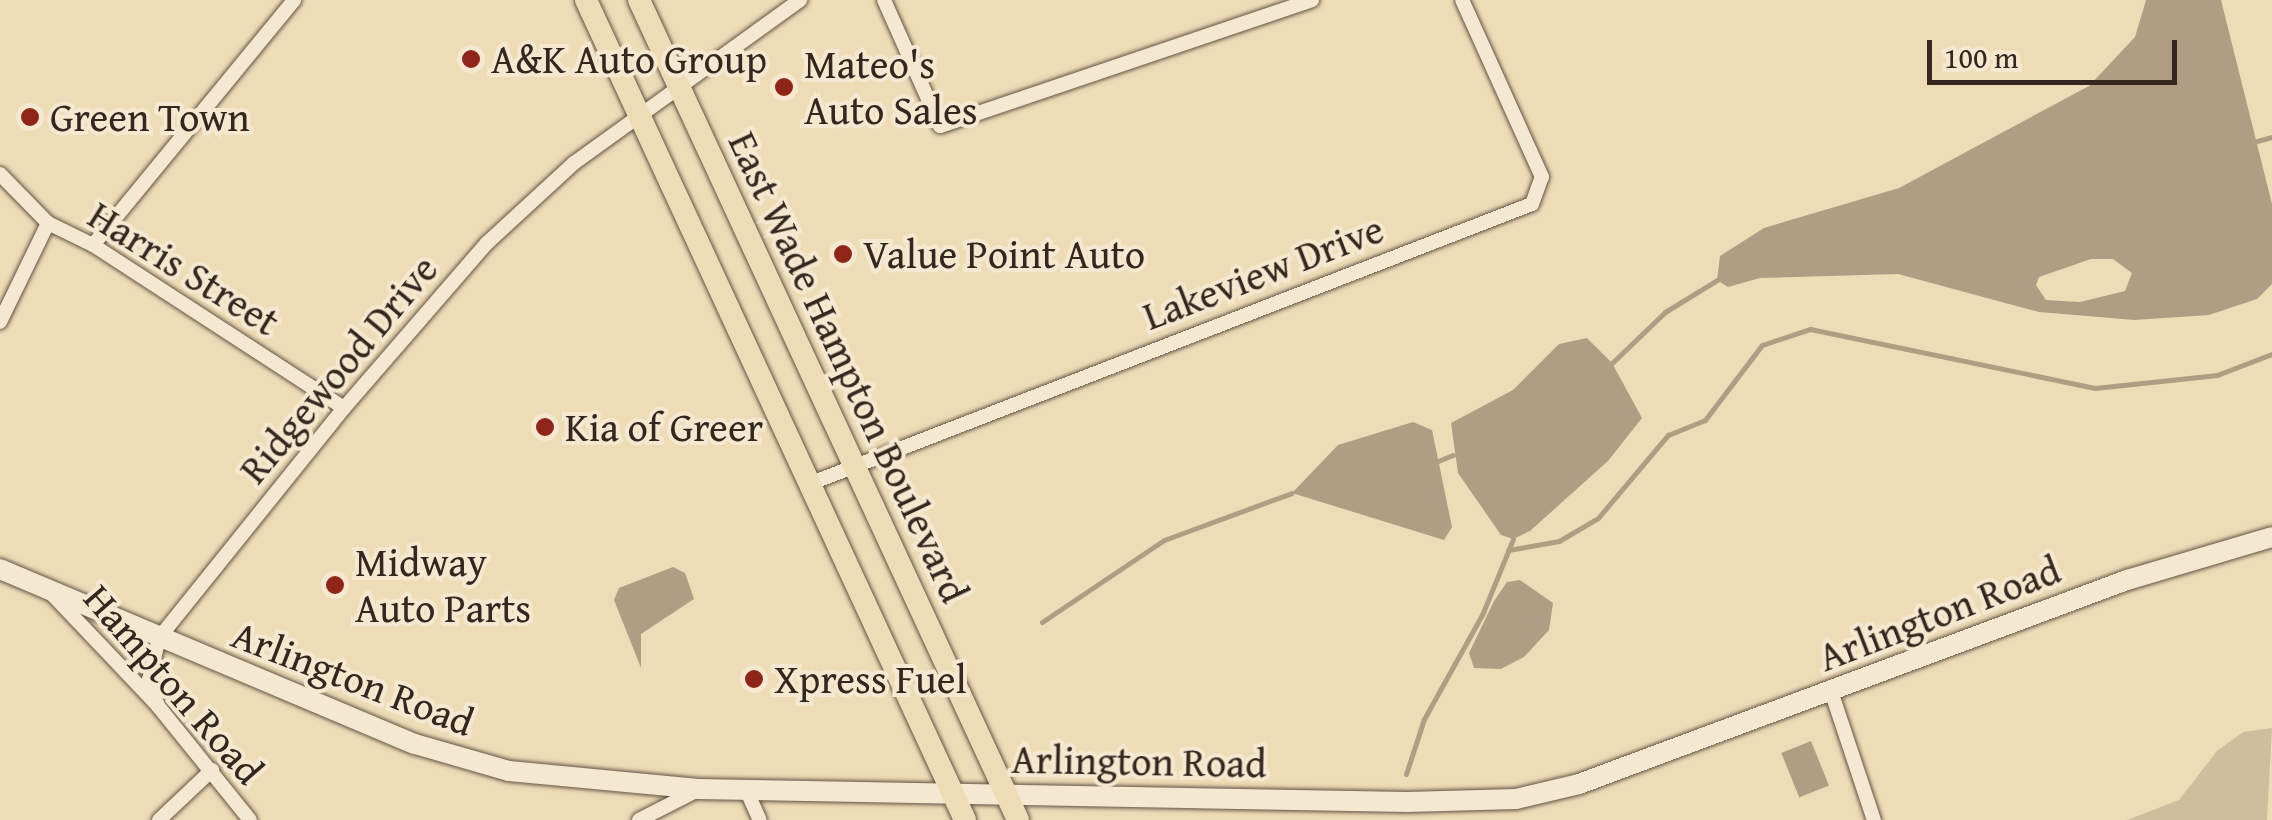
<!DOCTYPE html>
<style>
body{margin:0}
#map{position:relative;width:2272px;height:820px;overflow:hidden;background:#eedcb7;font-family:"Gentium Book Plus",serif}
div>[style]{position:absolute}
.green>*{inset:0;background:#cfbd9d}
.water>*{inset:0;background:#af9e83;transform-origin:0 0}
.stream>*{height:5px;margin:-2.5px;padding:0 2.5px;transform-origin:2.5px;border-radius:2.5px;background:#af9e83}
.roads{filter:drop-shadow(0 0 2px #635445) drop-shadow(0 0 2px #635445)}
.street>*{height:14px;margin:-7px;padding:0 7px;transform-origin:7px;border-radius:7px;background:#f4e8d0}
.secondary>*{height:20px;margin:-10px;padding:0 10px;transform-origin:10px;border-radius:10px;background:#f4e8d0}
.primary>*{height:22px;margin:-11px;padding:0 11px;transform-origin:11px;border-radius:11px;background:#eedcb7}
.dots>*{width:28px;height:28px;translate:-50% -50%;box-sizing:border-box;border:5px solid #f4e8d0;border-radius:50%}
span{translate:-50% -50%;white-space:nowrap;text-align:center;line-height:1.15;-webkit-text-stroke:8px #f4e8d0;paint-order:stroke}
.poi-label{font-size:40px;color:#35271f}
.left{translate:0 -50%;text-align:left}
.street-label{font-size:40px;color:#35271f}
.scale{position:absolute;left:1927px;top:40px;width:250px;height:45px;box-sizing:border-box;border:5px solid #35271f;border-top:0;padding-left:12px;font-size:30px;line-height:35px;white-space:nowrap;color:#35271f;-webkit-text-stroke:8px #f4e8d0;paint-order:stroke}
</style>
<div id="map">
<div class="green">
<i style="clip-path:polygon(2272px 728px,2267px 820px,2127px 820px,2179px 800px,2217px 751px,2243px 732px)"></i>
</div>
<div class="water">
<i style="clip-path:polygon(evenodd,2146px 0,2221px 0,2272px 204px,2272px 284px,2257px 299px,2209px 315px,2134px 320px,2039px 312px,1898px 274px,1760px 278px,1728px 287px,1717px 280px,1720px 256px,1764px 228px,1899px 188px,2089px 86px,2135px 37px,2146px 0,2091px 259px,2113px 259px,2132px 273px,2125px 291px,2080px 302px,2046px 300px,2036px 285px,2039px 277px,2091px 259px)"></i>
<i style="clip-path:polygon(1587px 338px,1612px 363px,1642px 418px,1608px 461px,1530px 531px,1513px 539px,1501px 535px,1458px 473px,1451px 423px,1513px 390px,1559px 344px)"></i>
<i style="clip-path:polygon(1413px 422px,1432px 430px,1452px 527px,1444px 540px,1292px 493px,1338px 445px)"></i>
<i style="clip-path:polygon(673px 567px,685px 573px,694px 599px,641px 634px,641px 668px,614px 600px,619px 588px)"></i>
<i style="clip-path:polygon(1520px 580px,1553px 603px,1549px 630px,1524px 657px,1501px 669px,1474px 668px,1469px 653px,1494px 601px,1507px 582px)"></i>
<i style="left:1811px;top:741px;width:48px;height:32px;rotate:68deg"></i>
</div>
<div class="stream">
<i style="left:2257px;top:141px;width:16px;rotate:-15deg"></i>
<i style="left:1612px;top:363px;width:74px;rotate:-43.9deg"></i>
<i style="left:1665px;top:312px;width:61px;rotate:-31.6deg"></i>
<i style="left:1438px;top:461px;width:16px;rotate:-22deg"></i>
<i style="left:1508px;top:550px;width:52px;rotate:-10deg"></i>
<i style="left:1559px;top:541px;width:45px;rotate:-30.5deg"></i>
<i style="left:1598px;top:518px;width:109px;rotate:-49.9deg"></i>
<i style="left:1668px;top:435px;width:40px;rotate:-22deg"></i>
<i style="left:1705px;top:420px;width:94px;rotate:-52.8deg"></i>
<i style="left:1762px;top:345px;width:51px;rotate:-18.4deg"></i>
<i style="left:1810px;top:329px;width:291px;rotate:11.7deg"></i>
<i style="left:2095px;top:388px;width:123px;rotate:-6.1deg"></i>
<i style="left:2217px;top:375px;width:59px;rotate:-20.9deg"></i>
<i style="left:1042px;top:622px;width:147px;rotate:-33.9deg"></i>
<i style="left:1164px;top:540px;width:136px;rotate:-20.2deg"></i>
<i style="left:1406px;top:774px;width:58px;rotate:-71.9deg"></i>
<i style="left:1424px;top:719px;width:119px;rotate:-60.9deg"></i>
<i style="left:1482px;top:615px;width:82px;rotate:-67.8deg"></i>
</div>
<div class="roads">
<div class="street">
<i style="left:884px;top:0;width:138px;rotate:66deg"></i>
<i style="left:940px;top:126px;width:393px;rotate:-18.7deg"></i>
<i style="left:0;top:174px;width:69px;rotate:45.6deg"></i>
<i style="left:48px;top:223px;width:50px;rotate:26.1deg"></i>
<i style="left:93px;top:245px;width:299px;rotate:33deg"></i>
<i style="left:93px;top:245px;width:317px;rotate:-50.6deg"></i>
<i style="left:0;top:322px;width:110px;rotate:-64.1deg"></i>
<i style="left:809px;top:484px;width:775px;rotate:-21.17deg"></i>
<i style="left:1532px;top:204px;width:29px;rotate:-70deg"></i>
<i style="left:1542px;top:177px;width:194px;rotate:-114.3deg"></i>
<i style="left:49px;top:591px;width:158px;rotate:46.5deg"></i>
<i style="left:158px;top:706px;width:146px;rotate:51.1deg"></i>
<i style="left:1831px;top:691px;width:136px;rotate:71.6deg"></i>
<i style="left:158px;top:706px;width:28px;rotate:-109deg"></i>
<i style="left:149px;top:680px;width:43px;rotate:-76.6deg"></i>
<i style="left:159px;top:638px;width:295px;rotate:-51.2deg"></i>
<i style="left:344px;top:408px;width:218px;rotate:-49.1deg"></i>
<i style="left:487px;top:243px;width:118px;rotate:-42.6deg"></i>
<i style="left:574px;top:163px;width:279px;rotate:-35.8deg"></i>
<i style="left:745px;top:787px;width:36px;rotate:66deg"></i>
<i style="left:159px;top:820px;width:73px;rotate:-43.3deg"></i>
<i style="left:639px;top:820px;width:66px;rotate:-27deg"></i>
</div>
<div class="secondary">
<i style="left:0;top:569px;width:450px;rotate:22.9deg"></i>
<i style="left:415px;top:744px;width:98px;rotate:16deg"></i>
<i style="left:509px;top:771px;width:190px;rotate:5.4deg"></i>
<i style="left:698px;top:789px;width:709px;rotate:1.05deg"></i>
<i style="left:1407px;top:802px;width:109px;rotate:-1.6deg"></i>
<i style="left:1516px;top:799px;width:65px;rotate:-13.4deg"></i>
<i style="left:1579px;top:784px;width:585px;rotate:-20.42deg"></i>
<i style="left:2127px;top:580px;width:151px;rotate:-16.5deg"></i>
</div>
<div class="primary">
<i style="left:586px;top:0;width:903px;rotate:65.19deg"></i>
<i style="left:639px;top:0;width:903px;rotate:65.19deg"></i>
</div>
</div>
<div class="dots">
<i style="left:471px;top:59px;background:#8f2418"></i>
<i style="left:784px;top:87px;background:#8f2418"></i>
<i style="left:30px;top:117px;background:#8f2418"></i>
<i style="left:843px;top:254px;background:#8f2418"></i>
<i style="left:545px;top:427px;background:#8f2418"></i>
<i style="left:335px;top:585px;background:#8f2418"></i>
<i style="left:754px;top:679px;background:#8f2418"></i>
</div>
<div class="poi-label">
<span class="left" style="left:491px;top:59px">A&amp;K Auto Group</span>
<span class="left" style="left:804px;top:87px">Mateo's<br>Auto Sales</span>
<span class="left" style="left:50px;top:117px">Green Town</span>
<span class="left" style="left:863px;top:254px">Value Point Auto</span>
<span class="left" style="left:565px;top:427px">Kia of Greer</span>
<span class="left" style="left:355px;top:585px">Midway<br>Auto Parts</span>
<span class="left" style="left:774px;top:679px">Xpress Fuel</span>
</div>
<div class="street-label">
<span style="left:184px;top:268px;rotate:32deg">Harris Street</span>
<span style="left:1263px;top:272px;rotate:-21deg">Lakeview Drive</span>
<span style="left:849px;top:367px;rotate:65deg">East Wade Hampton Boulevard</span>
<span style="left:338px;top:369px;rotate:-50deg">Ridgewood Drive</span>
<span style="left:1939px;top:613px;rotate:-21deg">Arlington Road</span>
<span style="left:353px;top:678px;rotate:21deg">Arlington Road</span>
<span style="left:174px;top:684px;rotate:49deg">Hampton Road</span>
<span style="left:1139px;top:761px;rotate:1deg">Arlington Road</span>
</div>
<div class="scale">100 m</div>
</div>
